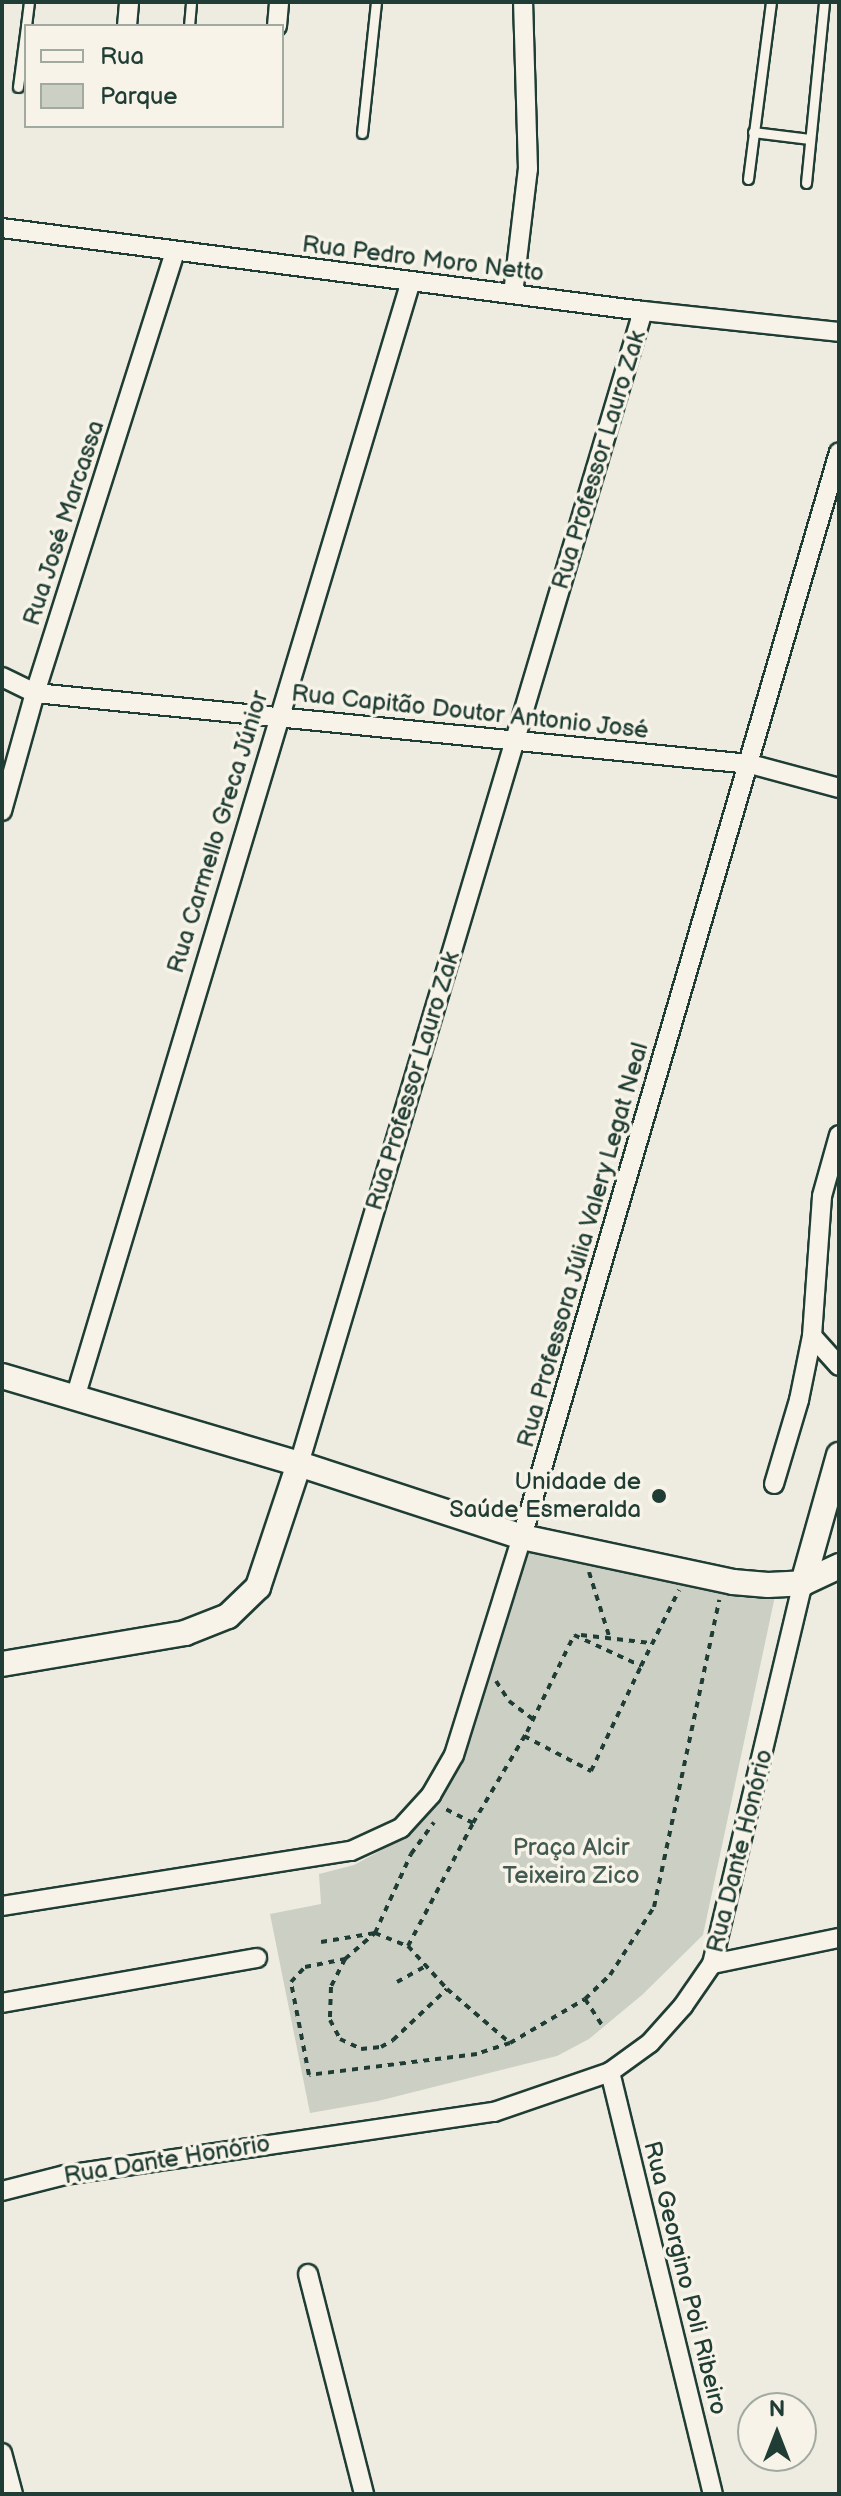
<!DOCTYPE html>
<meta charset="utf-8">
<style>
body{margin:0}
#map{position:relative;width:841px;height:2496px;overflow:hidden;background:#eeece1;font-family:"Balsamiq Sans",sans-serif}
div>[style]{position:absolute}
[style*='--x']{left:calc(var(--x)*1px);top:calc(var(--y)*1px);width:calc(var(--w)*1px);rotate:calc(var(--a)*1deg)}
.green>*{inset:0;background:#cccfc4}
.path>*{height:4px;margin-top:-2px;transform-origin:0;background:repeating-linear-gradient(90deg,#1f3d34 0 6px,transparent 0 12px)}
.roads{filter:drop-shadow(2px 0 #1f3d34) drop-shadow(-2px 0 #1f3d34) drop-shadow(0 2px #1f3d34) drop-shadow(0 -2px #1f3d34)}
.service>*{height:9px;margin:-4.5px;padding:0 4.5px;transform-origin:4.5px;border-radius:4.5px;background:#f7f3e8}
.minor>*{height:18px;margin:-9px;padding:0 9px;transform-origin:9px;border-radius:9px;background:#f7f3e8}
.tertiary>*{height:24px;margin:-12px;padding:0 12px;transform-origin:12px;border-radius:12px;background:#f7f3e8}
.dots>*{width:22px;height:22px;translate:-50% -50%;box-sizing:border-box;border:4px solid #f7f3e8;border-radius:50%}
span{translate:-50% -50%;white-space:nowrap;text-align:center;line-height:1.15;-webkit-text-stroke:7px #f7f3e8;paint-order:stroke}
.street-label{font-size:24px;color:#1f3d34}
.poi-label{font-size:24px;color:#1f3d34}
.right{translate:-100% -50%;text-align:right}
.park-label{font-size:24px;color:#425a51}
.frame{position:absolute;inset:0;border:4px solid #1f3d34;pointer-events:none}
.legend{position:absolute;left:24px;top:24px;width:260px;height:104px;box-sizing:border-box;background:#f7f3e8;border:2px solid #a1aaa0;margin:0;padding:10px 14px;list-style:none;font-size:24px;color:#1f3d34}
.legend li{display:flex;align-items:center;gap:16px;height:40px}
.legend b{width:40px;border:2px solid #a1aaa0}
.north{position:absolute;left:737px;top:2392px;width:80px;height:80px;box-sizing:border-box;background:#f7f3e8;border:2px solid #a1aaa0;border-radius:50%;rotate:0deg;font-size:22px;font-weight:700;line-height:32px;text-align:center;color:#1f3d34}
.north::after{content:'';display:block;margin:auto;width:28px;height:36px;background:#1f3d34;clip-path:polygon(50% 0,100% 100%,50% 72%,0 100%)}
</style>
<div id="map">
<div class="green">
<div style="clip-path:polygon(527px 1550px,775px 1596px,703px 1935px,642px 1995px,589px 2039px,557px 2056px,378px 2101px,310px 2113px,270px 1914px,321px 1904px,319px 1874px,354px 1865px,404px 1838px,435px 1805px,461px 1762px)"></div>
</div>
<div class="path">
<div style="--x:589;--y:1572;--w:70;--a:72.6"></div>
<div style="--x:581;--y:1635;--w:70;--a:6.5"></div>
<div style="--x:496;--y:1681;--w:24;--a:57"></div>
<div style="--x:509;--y:1701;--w:30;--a:37"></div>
<div style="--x:524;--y:1736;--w:76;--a:27.6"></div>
<div style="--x:591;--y:1771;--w:116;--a:-64.5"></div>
<div style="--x:473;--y:1823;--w:106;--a:-59.3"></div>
<div style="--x:527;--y:1732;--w:108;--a:-64.1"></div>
<div style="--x:574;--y:1635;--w:74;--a:24.8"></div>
<div style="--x:641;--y:1666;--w:85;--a:-63.4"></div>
<div style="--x:375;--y:1933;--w:35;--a:22"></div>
<div style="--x:408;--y:1946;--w:58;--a:47.8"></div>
<div style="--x:447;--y:1989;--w:83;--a:40.6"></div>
<div style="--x:510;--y:2043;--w:35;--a:162"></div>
<div style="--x:477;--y:2054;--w:169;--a:172.9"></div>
<div style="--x:309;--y:2075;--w:95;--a:-101"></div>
<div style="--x:291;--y:1982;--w:21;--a:-47"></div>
<div style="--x:305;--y:1967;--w:41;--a:-11.3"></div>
<div style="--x:345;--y:1959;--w:40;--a:-41"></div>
<div style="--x:321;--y:1942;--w:55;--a:-9.5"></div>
<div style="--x:375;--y:1933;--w:87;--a:-65.5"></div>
<div style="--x:411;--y:1854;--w:39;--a:-54"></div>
<div style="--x:408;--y:1946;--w:139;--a:-62.1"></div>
<div style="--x:473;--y:1823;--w:33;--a:-153"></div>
<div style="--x:345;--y:1959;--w:31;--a:117"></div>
<div style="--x:331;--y:1987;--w:33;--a:92"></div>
<div style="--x:330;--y:2020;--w:21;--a:62"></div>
<div style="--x:340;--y:2039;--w:23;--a:25"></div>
<div style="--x:361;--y:2049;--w:20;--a:-6"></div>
<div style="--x:381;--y:2047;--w:14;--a:-30"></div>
<div style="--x:393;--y:2040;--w:74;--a:-43.4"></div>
<div style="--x:397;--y:1982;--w:33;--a:-29"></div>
<div style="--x:585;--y:1999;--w:35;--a:-44"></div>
<div style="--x:610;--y:1975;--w:81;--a:-57.1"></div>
<div style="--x:654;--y:1907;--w:314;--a:-78"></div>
<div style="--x:510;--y:2043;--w:87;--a:-30.4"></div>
<div style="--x:585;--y:1999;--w:33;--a:57"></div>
</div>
<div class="roads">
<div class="service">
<div style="--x:26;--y:26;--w:24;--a:-83"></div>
<div style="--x:189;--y:26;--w:24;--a:-85"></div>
<div style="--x:18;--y:87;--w:62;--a:-82.5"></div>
<div style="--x:753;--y:132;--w:57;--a:7"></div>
<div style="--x:362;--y:133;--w:132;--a:-83.9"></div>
<div style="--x:748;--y:179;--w:178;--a:-82.6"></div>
<div style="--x:806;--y:183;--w:182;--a:-84.3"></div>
</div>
<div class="minor">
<div style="--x:127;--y:26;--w:24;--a:-85"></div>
<div style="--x:277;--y:26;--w:24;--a:-85"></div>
<div style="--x:2;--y:228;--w:646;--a:7.38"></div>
<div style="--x:643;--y:311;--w:197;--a:6.1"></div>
<div style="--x:513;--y:294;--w:126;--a:-83.2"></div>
<div style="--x:528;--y:169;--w:167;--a:-91.7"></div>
<div style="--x:2;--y:677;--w:37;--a:26"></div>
<div style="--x:35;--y:693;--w:719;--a:5.67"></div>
<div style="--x:750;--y:764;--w:92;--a:15.1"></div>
<div style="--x:2;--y:811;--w:123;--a:-74.4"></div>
<div style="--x:35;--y:693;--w:463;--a:-72.4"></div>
<div style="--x:812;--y:1336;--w:40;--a:48"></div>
<div style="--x:75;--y:1398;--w:1166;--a:-73.26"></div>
<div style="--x:299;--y:1464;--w:1203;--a:-73.39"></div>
<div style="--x:774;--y:1484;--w:88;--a:-73.4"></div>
<div style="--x:799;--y:1400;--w:65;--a:-78.5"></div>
<div style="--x:812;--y:1336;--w:140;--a:-85.9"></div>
<div style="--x:822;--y:1196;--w:63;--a:-74.4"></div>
<div style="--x:2;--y:1906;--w:353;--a:-9"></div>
<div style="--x:351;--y:1851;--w:55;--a:-24.7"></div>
<div style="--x:401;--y:1828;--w:45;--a:-47.7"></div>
<div style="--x:431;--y:1795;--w:46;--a:-60.1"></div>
<div style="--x:454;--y:1755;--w:228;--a:-72.7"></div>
<div style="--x:522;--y:1537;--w:1130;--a:-73.71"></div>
<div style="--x:712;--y:1964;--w:130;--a:-11.6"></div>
<div style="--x:2;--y:2003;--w:259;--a:-10"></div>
<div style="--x:610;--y:2072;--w:434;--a:76.3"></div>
<div style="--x:2;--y:2191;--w:65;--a:-14.3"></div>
<div style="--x:65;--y:2175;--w:434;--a:-8.4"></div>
<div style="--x:494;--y:2112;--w:123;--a:-19"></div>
<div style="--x:610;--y:2072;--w:49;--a:-35.9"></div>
<div style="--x:650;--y:2043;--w:50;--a:-48.3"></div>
<div style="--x:683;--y:2006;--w:51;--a:-55.4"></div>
<div style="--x:712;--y:1964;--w:392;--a:-76.6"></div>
<div style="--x:308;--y:2274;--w:227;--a:75.7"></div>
<div style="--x:2;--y:2453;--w:42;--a:75"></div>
</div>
<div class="tertiary">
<div style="--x:2;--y:1376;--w:310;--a:16.5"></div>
<div style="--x:299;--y:1464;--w:235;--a:18.1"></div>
<div style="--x:522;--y:1537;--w:216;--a:12"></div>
<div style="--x:733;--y:1582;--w:35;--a:5"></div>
<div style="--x:768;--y:1585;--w:35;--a:-3"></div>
<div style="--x:803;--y:1583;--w:40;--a:-25"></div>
<div style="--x:803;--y:1583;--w:133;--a:-74.3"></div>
<div style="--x:2;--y:1664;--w:186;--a:-9.6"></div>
<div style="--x:185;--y:1633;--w:46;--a:-21.6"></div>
<div style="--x:228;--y:1616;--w:42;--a:-44"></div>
<div style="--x:258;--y:1587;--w:130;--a:-71.6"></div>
</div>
</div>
<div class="dots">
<div style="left:659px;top:1496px;background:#1f3d34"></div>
</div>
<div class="street-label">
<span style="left:423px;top:259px;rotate:7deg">Rua Pedro Moro Netto</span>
<span style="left:599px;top:460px;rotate:-73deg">Rua Professor Lauro Zak</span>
<span style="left:64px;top:523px;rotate:-72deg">Rua José Marcassa</span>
<span style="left:470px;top:712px;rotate:6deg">Rua Capitão Doutor Antonio José</span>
<span style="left:218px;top:832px;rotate:-73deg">Rua Carmello Greca Júnior</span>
<span style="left:413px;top:1081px;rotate:-73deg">Rua Professor Lauro Zak</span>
<span style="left:583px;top:1245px;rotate:-74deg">Rua Professora Júlia Valery Legat Neal</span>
<span style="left:740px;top:1851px;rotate:-76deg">Rua Dante Honório</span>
<span style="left:167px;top:2160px;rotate:-9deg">Rua Dante Honório</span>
<span style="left:685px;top:2278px;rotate:76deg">Rua Georgino Poli Ribeiro</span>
</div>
<div class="poi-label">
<span class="right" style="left:641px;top:1496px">Unidade de<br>Saúde Esmeralda</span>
</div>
<div class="park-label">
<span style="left:571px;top:1862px">Praça Alcir<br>Teixeira Zico</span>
</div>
<div class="frame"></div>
<ul class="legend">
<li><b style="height:10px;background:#f7f3e8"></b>Rua</li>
<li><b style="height:22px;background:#cccfc4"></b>Parque</li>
</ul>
<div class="north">N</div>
</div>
